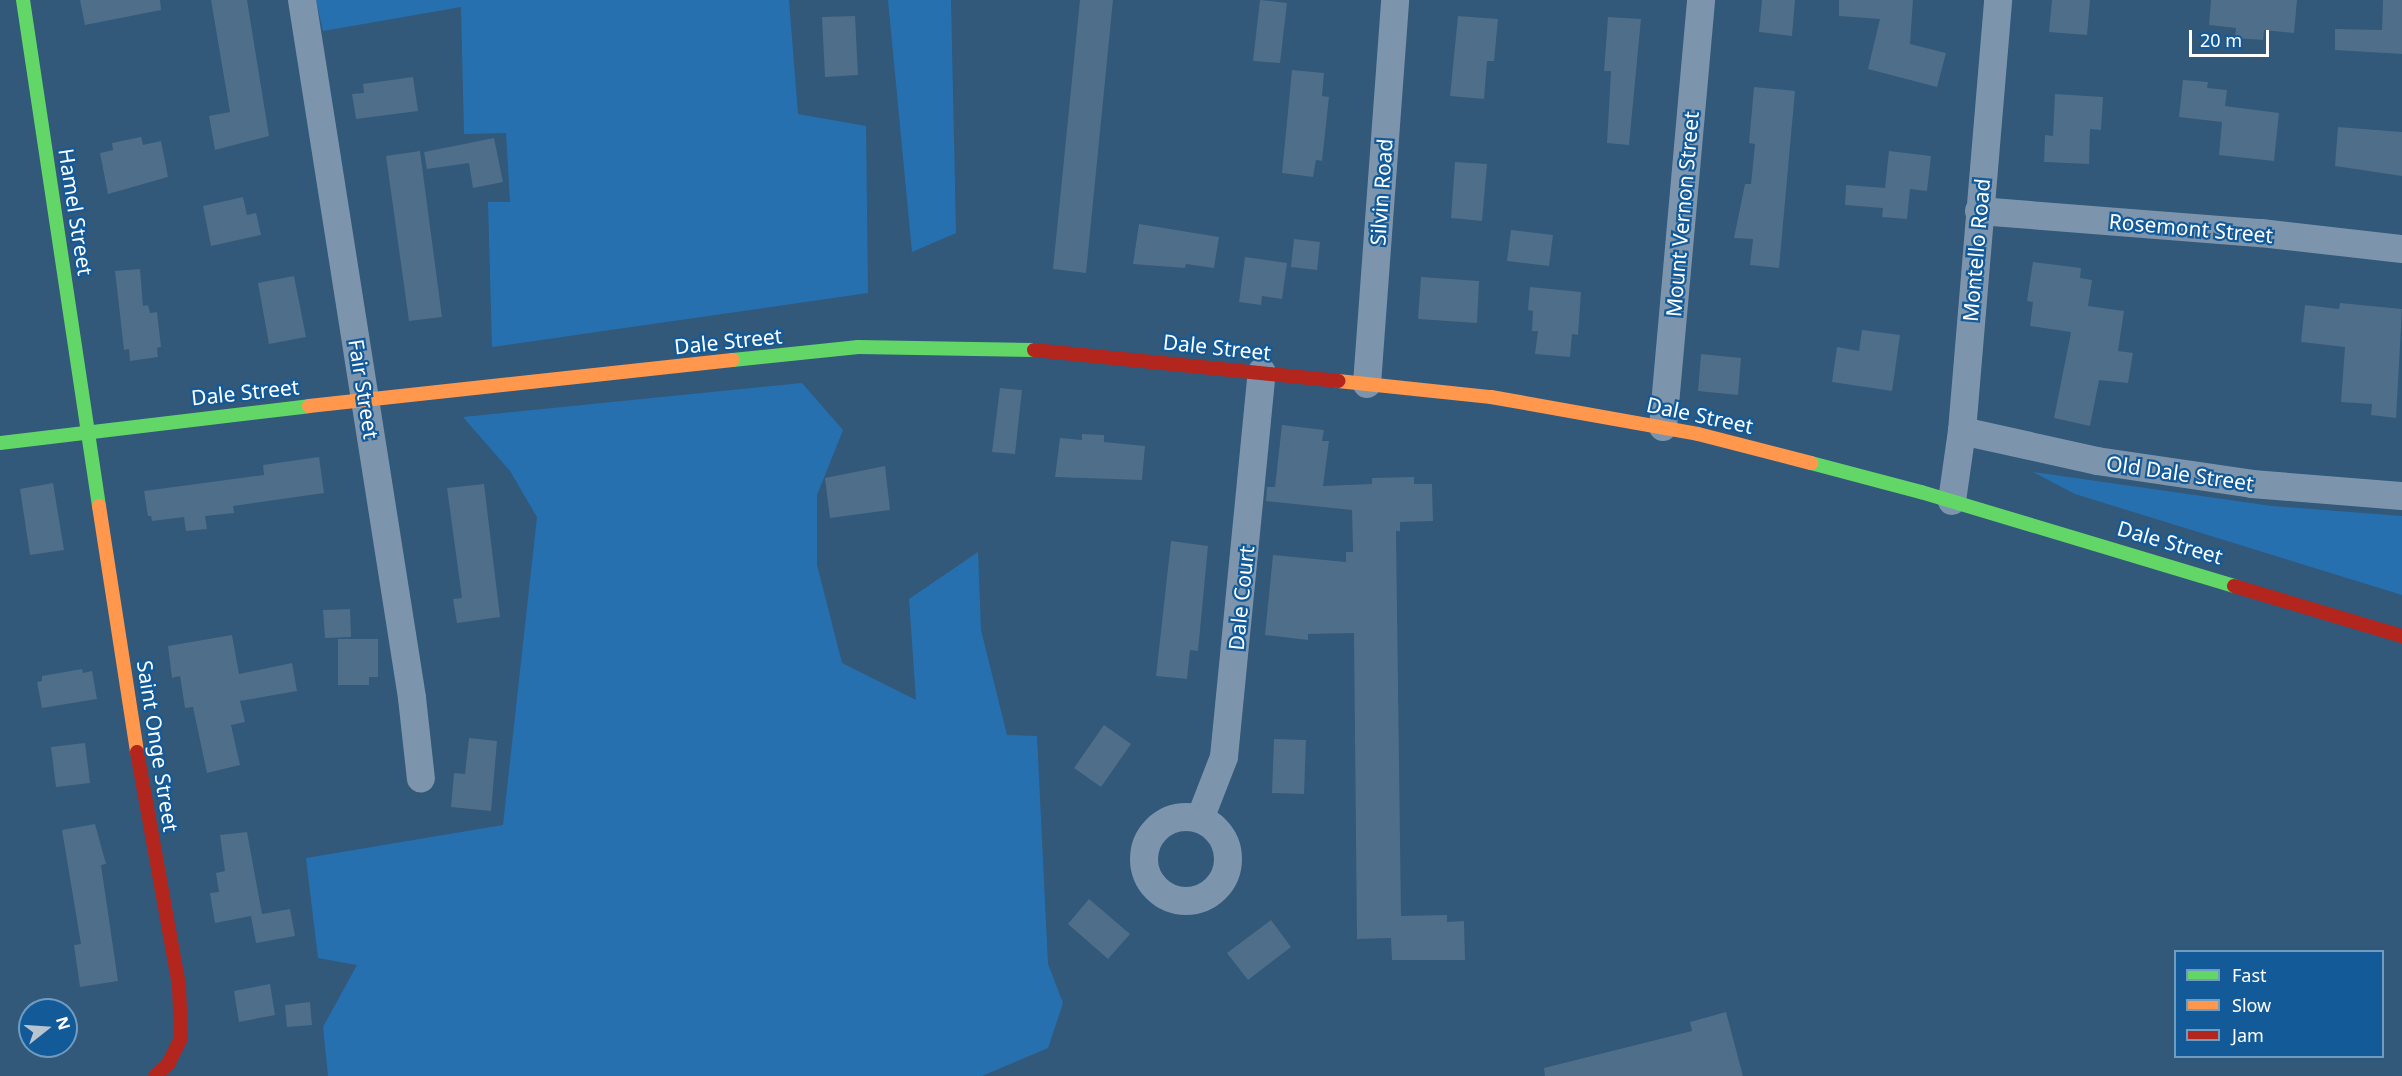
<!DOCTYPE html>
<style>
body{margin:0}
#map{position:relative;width:2402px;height:1076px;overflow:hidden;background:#32587a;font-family:"Noto Sans",sans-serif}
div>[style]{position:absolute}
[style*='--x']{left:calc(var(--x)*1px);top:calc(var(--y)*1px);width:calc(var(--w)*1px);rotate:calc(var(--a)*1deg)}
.green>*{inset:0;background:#2770b0}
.building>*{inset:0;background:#4f6e89}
.street>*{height:28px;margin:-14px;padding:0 14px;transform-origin:14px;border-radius:14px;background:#7c95ad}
.street>.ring{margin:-14px;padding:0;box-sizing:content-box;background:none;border:28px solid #7c95ad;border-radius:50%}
.fast>*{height:14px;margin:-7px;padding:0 7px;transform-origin:7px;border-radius:7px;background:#63d668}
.slow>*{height:14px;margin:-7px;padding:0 7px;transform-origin:7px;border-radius:7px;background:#ff974d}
.jam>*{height:14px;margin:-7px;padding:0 7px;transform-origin:7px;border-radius:7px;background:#b3261e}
span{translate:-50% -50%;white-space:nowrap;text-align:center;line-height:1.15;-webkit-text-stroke:4.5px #135a99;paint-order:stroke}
.street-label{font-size:21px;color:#fff}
.legend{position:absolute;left:2174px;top:950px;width:210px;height:108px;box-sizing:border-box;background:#135a99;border:2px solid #719cc2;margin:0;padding:8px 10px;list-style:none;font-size:18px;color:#fff}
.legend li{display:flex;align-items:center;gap:12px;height:30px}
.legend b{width:30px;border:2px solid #719cc2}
.north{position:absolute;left:18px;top:998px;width:60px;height:60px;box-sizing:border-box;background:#135a99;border:2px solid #719cc2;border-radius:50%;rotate:73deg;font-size:16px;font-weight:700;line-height:24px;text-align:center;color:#fff}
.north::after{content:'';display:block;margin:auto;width:21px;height:27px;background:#b7c5d0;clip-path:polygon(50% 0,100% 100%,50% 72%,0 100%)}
.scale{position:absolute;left:2189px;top:30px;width:80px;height:27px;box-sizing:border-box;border:3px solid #fff;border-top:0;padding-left:8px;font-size:18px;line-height:21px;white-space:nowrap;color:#fff;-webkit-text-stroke:4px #135a99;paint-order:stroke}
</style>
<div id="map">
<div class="green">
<div style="clip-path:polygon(316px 0,789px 0,798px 114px,866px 126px,868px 293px,492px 347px,488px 202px,510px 202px,506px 133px,464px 134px,461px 7px,323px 31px)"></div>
<div style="clip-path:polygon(888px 0,951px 0,956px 233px,912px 252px)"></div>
<div style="clip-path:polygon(802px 383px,843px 430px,817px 495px,817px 565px,842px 663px,916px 700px,909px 599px,978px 552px,981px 630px,1007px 735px,1037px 736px,1048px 964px,1063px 1003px,1048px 1048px,982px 1076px,328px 1076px,323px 1027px,357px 965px,318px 958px,306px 858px,503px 825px,537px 517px,510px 471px,463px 417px)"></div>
<div style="clip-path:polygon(2033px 472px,2272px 506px,2402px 516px,2402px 595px,2075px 494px)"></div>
</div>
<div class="building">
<div style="clip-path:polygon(80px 0,160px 0,161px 10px,85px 25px)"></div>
<div style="clip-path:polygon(211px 0,247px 0,269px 136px,215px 150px,209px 116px,230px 112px)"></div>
<div style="clip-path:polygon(1080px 0,1113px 0,1086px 273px,1053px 269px)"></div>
<div style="clip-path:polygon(1260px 0,1287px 3px,1280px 63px,1253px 61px)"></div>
<div style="clip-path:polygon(1762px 0,1795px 0,1792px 36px,1759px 32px)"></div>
<div style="clip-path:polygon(1839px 0,1913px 0,1910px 44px,1946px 53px,1937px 87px,1868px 69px,1880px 19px,1839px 16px)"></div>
<div style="clip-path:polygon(2052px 0,2090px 0,2087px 35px,2049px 32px)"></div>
<div style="clip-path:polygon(2211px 0,2297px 0,2294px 33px,2264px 30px,2263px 40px,2235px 38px,2236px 28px,2209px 25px)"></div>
<div style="clip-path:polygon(2383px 0,2402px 0,2402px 54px,2335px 50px,2335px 29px,2382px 30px)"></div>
<div style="clip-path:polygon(855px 16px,858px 75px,825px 77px,822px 17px)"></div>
<div style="clip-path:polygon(1458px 16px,1498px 19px,1494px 61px,1487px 61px,1484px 99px,1450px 96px)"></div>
<div style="clip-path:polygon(1608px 17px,1641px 19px,1629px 145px,1607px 143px,1611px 71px,1604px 71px)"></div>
<div style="clip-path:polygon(1292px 70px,1324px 73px,1322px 96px,1329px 97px,1322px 161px,1316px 160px,1313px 177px,1282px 173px)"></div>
<div style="clip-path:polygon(413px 77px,418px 111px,356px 119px,352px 94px,364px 93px,363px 84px)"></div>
<div style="clip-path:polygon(2183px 80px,2208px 82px,2207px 88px,2227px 90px,2225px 106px,2279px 113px,2274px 161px,2219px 155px,2222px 122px,2179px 117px)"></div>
<div style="clip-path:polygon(1754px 87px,1795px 91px,1779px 268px,1750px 265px,1753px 239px,1734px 238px,1745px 184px,1751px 184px,1755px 144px,1749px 143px)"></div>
<div style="clip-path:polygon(2055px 94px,2103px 97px,2101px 130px,2090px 129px,2089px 164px,2044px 162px,2045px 135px,2053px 136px)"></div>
<div style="clip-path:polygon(2338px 127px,2402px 132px,2402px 176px,2335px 166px)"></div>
<div style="clip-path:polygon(141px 137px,143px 145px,161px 141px,168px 177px,108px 194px,100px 153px,113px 150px,112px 143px)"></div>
<div style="clip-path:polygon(494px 138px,503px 182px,473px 188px,469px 163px,427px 169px,424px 152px)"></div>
<div style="clip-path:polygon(420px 151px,442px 317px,409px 321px,386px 156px)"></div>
<div style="clip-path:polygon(1889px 151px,1931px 156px,1927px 191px,1910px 189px,1907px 219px,1882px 217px,1883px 208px,1845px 205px,1846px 185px,1885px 188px)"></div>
<div style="clip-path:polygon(1455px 162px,1487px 164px,1482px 221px,1451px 218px)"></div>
<div style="clip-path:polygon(243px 197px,247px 215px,256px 213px,261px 235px,211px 246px,203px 206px)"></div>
<div style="clip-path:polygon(1139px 224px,1219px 237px,1214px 268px,1186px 264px,1185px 268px,1133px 264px)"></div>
<div style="clip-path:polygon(1511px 230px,1553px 235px,1549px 266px,1507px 261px)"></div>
<div style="clip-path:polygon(1294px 239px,1320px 242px,1317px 270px,1291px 267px)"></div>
<div style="clip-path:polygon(1245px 257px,1287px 263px,1282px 299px,1262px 296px,1261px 305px,1239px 302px)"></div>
<div style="clip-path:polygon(2033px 262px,2081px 268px,2080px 278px,2092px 280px,2088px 306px,2124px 311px,2118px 351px,2133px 353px,2128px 383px,2099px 380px,2090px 426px,2054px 418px,2071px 332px,2030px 326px,2033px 302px,2027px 301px)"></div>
<div style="clip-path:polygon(140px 269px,143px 306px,148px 305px,150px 313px,157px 312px,161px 347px,157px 348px,158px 357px,130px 361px,129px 349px,124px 350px,115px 271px)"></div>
<div style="clip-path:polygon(294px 276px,306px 337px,269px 344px,258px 283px)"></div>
<div style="clip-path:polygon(1421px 277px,1479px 281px,1477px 323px,1418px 319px)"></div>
<div style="clip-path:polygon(1530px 287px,1581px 292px,1578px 335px,1572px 334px,1570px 357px,1535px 354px,1538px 331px,1532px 331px,1533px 311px,1528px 310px)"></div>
<div style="clip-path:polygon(2340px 303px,2402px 309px,2396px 418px,2371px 415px,2372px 404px,2341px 402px,2345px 347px,2301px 342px,2305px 305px,2339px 309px)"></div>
<div style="clip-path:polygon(1862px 330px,1900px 335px,1892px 391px,1832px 382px,1837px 347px,1859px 351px)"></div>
<div style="clip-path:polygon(1701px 354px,1741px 358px,1738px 395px,1698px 391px)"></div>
<div style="clip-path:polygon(1000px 388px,1022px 390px,1015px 454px,992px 452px)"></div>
<div style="clip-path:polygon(1282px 425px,1324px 430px,1322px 441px,1329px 441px,1323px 486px,1372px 484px,1372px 478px,1414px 477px,1414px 484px,1432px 484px,1433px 521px,1400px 522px,1400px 531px,1396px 531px,1401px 916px,1447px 915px,1447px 922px,1464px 921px,1465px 960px,1392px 960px,1391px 938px,1357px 939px,1354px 633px,1308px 634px,1308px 640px,1265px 635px,1273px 555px,1346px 562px,1346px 552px,1353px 552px,1352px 510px,1266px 501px,1267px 487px,1275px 487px)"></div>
<div style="clip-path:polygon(1082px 434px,1104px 435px,1104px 442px,1145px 446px,1142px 480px,1055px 477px,1060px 438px,1082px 440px)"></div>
<div style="clip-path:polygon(319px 457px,324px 493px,233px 506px,234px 513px,205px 516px,207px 529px,186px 531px,184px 517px,152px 521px,151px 516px,148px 516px,144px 491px,264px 475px,263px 465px)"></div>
<div style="clip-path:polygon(885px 466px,890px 510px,830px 518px,825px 478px)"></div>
<div style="clip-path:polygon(53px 483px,64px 550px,30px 555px,20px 489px)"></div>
<div style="clip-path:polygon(484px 484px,500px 617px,457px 623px,453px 599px,462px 598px,447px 488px)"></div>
<div style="clip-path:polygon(1171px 541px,1208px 546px,1198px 651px,1190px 650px,1187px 679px,1156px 676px)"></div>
<div style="clip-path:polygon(350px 609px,351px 637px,325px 638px,323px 610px)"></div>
<div style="clip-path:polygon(232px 635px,239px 674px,292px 663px,297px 691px,240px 701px,245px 722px,231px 725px,240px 765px,207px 773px,193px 707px,185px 708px,180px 676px,172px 678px,168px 646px)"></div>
<div style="clip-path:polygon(338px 639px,378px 639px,378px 677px,369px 677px,369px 685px,338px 685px)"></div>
<div style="clip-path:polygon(82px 669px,83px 673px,92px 671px,97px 699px,42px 708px,37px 682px,42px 681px,42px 676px)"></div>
<div style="clip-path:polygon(1104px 725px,1131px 744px,1101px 787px,1074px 768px)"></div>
<div style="clip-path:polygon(469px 738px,497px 741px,491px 811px,451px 807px,454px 773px,465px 774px)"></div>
<div style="clip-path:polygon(1274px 739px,1306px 740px,1304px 794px,1272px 793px)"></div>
<div style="clip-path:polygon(85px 743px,90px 783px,56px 787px,51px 747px)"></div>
<div style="clip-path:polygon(95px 824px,106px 864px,101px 865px,118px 981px,80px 987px,74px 945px,81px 944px,62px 830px)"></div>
<div style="clip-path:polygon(247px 832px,262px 914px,290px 909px,295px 936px,256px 943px,251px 916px,215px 923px,210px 893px,219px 892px,216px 873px,225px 871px,220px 835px)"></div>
<div style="clip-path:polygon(1089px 899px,1130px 934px,1108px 959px,1068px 924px)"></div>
<div style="clip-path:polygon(1271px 920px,1291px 947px,1248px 980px,1227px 953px)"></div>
<div style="clip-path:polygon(270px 984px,275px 1015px,239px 1022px,234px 991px)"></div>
<div style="clip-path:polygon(310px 1002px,312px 1025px,287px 1027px,285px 1005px)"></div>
<div style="clip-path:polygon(1726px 1012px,1743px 1076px,1545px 1076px,1544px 1068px,1692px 1031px,1690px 1022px)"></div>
</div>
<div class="street">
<div style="--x:302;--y:0;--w:707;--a:81.04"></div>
<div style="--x:412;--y:698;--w:81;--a:83.7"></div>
<div style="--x:1979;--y:211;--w:283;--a:4.5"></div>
<div style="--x:2261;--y:233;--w:142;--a:6.5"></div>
<div style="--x:1367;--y:384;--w:385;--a:-85.8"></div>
<div style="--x:1663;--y:427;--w:429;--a:-84.9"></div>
<div style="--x:1962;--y:431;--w:138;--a:12.5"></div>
<div style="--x:2097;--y:461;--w:157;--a:8.4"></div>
<div style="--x:2252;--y:484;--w:150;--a:4.6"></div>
<div style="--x:1952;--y:501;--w:71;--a:-81.9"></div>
<div style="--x:1962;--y:431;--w:433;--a:-85.2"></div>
<div class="ring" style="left:1144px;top:817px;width:56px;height:56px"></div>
<div style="--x:1200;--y:819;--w:66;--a:-68.8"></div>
<div style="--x:1224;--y:757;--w:387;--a:-84.4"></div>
</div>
<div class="fast">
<div style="--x:23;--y:0;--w:512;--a:81.46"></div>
<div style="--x:733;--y:360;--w:126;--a:-5.9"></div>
<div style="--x:858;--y:347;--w:176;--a:1"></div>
<div style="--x:0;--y:443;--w:311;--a:-6.8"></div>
<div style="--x:1811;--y:463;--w:114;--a:14.8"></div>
<div style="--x:1921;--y:492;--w:327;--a:16.7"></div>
</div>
<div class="slow">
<div style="--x:1338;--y:381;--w:154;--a:6"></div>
<div style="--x:1491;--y:397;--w:210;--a:10.1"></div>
<div style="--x:1698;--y:434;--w:117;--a:14.4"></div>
<div style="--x:309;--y:406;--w:426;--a:-6.2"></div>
<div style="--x:99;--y:506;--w:249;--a:81.2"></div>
</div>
<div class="jam">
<div style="--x:1034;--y:350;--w:306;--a:5.8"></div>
<div style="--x:2234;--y:586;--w:175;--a:16.6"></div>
<div style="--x:137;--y:752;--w:238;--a:79.8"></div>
<div style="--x:179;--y:986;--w:52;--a:87.8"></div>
<div style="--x:181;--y:1038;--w:28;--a:116"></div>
<div style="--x:169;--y:1063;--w:19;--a:137"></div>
</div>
<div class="street-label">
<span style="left:1381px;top:192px;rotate:-86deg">Silvin Road</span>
<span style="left:76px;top:212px;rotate:81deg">Hamel Street</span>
<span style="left:1682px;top:214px;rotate:-85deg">Mount Vernon Street</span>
<span style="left:2191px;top:228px;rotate:5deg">Rosemont Street</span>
<span style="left:1976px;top:250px;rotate:-85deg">Montello Road</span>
<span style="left:728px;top:341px;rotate:-6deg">Dale Street</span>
<span style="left:1217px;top:347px;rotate:6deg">Dale Street</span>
<span style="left:364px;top:389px;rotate:81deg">Fair Street</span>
<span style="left:245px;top:392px;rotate:-6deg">Dale Street</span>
<span style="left:1700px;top:415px;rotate:12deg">Dale Street</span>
<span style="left:2180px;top:473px;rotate:8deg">Old Dale Street</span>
<span style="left:2170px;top:542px;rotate:16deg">Dale Street</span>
<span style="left:1241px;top:598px;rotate:-84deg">Dale Court</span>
<span style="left:158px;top:746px;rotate:81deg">Saint Onge Street</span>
</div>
<ul class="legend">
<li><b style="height:8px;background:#63d668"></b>Fast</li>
<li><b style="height:8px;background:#ff974d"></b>Slow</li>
<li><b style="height:8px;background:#b3261e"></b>Jam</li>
</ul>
<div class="north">N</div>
<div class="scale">20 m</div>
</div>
